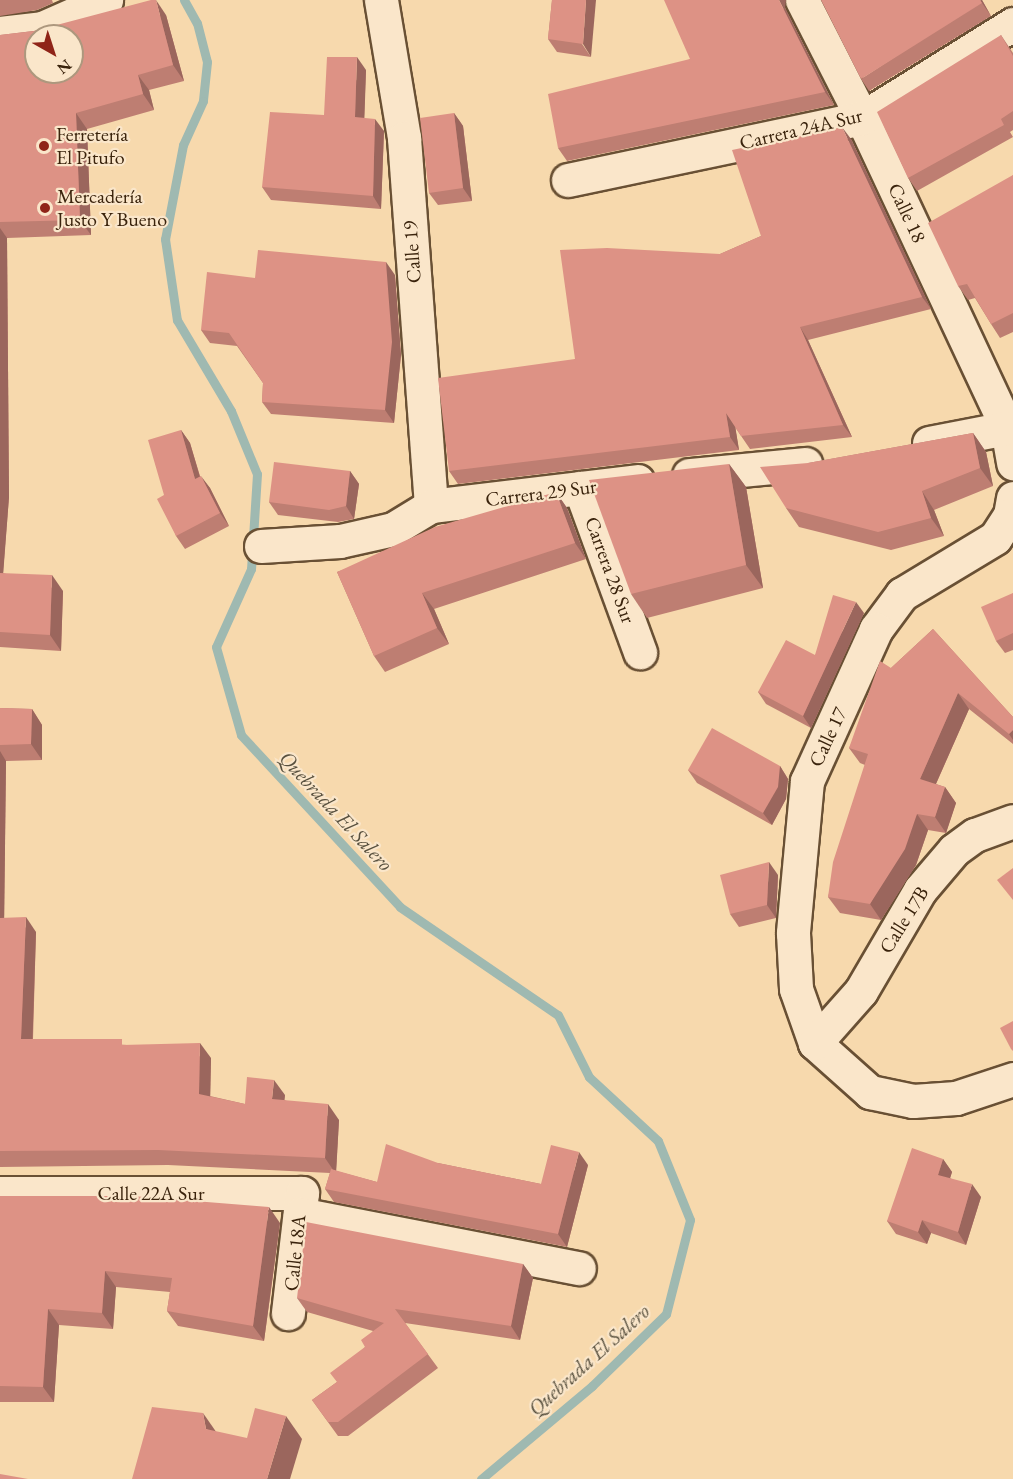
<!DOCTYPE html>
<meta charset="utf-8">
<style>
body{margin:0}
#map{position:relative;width:1013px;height:1479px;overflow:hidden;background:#f7d9ad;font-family:"EB Garamond",serif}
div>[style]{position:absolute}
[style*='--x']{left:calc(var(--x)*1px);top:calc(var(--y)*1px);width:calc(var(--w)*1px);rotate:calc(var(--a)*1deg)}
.stream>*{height:9px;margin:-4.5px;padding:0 4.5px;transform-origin:4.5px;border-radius:4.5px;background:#9fb9b1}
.roads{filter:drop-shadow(2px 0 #695034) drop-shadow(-2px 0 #695034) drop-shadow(0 2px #695034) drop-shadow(0 -2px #695034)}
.street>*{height:33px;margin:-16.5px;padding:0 16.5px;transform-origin:16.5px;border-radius:16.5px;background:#fae6ca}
.wall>*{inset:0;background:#be7e72}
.shaded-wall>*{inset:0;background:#9b665d}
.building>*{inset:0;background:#dd9285}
.dots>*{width:16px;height:16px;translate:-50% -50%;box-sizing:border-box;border:3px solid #fae6ca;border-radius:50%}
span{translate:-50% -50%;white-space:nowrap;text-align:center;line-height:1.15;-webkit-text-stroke:4.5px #fae6ca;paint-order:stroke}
.street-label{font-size:20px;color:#3a230c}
.poi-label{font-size:20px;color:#3a230c}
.left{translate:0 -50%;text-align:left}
.water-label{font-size:21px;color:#58503e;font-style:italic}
.north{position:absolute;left:24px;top:24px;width:60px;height:60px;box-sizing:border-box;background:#fae6ca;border:2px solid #ad987e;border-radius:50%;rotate:141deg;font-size:16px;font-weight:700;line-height:24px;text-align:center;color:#3a230c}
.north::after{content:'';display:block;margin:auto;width:21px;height:27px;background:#8f2418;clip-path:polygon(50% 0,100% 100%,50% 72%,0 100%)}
</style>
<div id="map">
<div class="stream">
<div style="--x:184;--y:0;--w:26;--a:61"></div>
<div style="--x:197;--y:23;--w:40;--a:75.6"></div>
<div style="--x:207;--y:62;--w:39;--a:96"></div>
<div style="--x:203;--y:101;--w:48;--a:114.4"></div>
<div style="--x:183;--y:145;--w:96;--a:100.8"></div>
<div style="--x:165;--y:239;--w:82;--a:81.6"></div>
<div style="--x:177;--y:320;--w:106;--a:59.3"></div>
<div style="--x:231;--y:411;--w:68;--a:67.6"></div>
<div style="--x:257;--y:474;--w:95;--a:93.6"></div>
<div style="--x:251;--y:569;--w:85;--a:114.2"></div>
<div style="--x:216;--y:647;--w:91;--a:74.1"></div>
<div style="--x:241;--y:735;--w:234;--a:47.2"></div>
<div style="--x:400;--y:907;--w:191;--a:34.4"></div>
<div style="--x:558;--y:1015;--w:69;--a:63.4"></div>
<div style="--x:589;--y:1077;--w:94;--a:42.8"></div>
<div style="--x:658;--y:1141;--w:85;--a:67.9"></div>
<div style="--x:690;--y:1220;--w:97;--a:104.3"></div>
<div style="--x:666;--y:1314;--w:103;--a:135.8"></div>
<div style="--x:592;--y:1386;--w:145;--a:140"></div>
</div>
<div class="roads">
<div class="street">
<div style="--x:381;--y:0;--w:140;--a:80.5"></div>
<div style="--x:404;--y:138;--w:369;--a:85.8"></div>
<div style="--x:802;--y:0;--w:132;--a:63"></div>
<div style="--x:862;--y:118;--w:342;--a:64.9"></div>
<div style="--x:1007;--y:428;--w:36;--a:80"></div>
<div style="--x:0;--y:33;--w:42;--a:-6.8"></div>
<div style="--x:42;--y:28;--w:70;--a:-23.6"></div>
<div style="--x:568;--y:180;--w:300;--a:-11.9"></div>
<div style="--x:862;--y:118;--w:178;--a:-31.9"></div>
<div style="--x:929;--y:443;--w:79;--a:-10.9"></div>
<div style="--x:689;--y:475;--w:117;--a:-5.4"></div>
<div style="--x:580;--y:488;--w:175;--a:69.9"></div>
<div style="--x:1013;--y:498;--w:17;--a:100"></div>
<div style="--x:1010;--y:515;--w:27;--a:123"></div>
<div style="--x:995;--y:538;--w:109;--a:148.9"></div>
<div style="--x:902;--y:594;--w:44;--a:126.6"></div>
<div style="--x:876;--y:629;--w:167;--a:114.4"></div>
<div style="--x:807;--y:781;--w:153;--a:95.3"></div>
<div style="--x:793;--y:933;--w:56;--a:86.9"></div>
<div style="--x:796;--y:989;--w:57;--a:70.6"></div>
<div style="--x:815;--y:1043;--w:74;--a:41.7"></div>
<div style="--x:870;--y:1092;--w:44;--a:11.8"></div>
<div style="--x:913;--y:1101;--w:43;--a:-4"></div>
<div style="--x:956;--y:1098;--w:60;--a:-18.4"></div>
<div style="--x:261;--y:546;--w:79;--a:-3.6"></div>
<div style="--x:340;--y:541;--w:54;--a:-12.8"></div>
<div style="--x:393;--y:529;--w:44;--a:-31.2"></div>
<div style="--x:431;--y:506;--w:208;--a:-6.9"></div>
<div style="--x:815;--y:1043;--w:69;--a:-48.5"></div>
<div style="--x:861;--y:991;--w:117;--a:-59.7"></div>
<div style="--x:920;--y:890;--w:52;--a:-49.6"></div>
<div style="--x:954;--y:850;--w:26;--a:-36"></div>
<div style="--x:975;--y:835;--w:40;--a:-20.2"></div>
<div style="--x:0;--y:1193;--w:302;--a:0"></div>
<div style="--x:302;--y:1193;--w:121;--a:96.7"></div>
<div style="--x:300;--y:1214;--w:284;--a:11"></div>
</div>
</div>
<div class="wall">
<div style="clip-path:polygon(0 0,52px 0,53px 3px,37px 10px,0 16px)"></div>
<div style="clip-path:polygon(552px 0,591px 57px,557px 52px,548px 39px)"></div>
<div style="clip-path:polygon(982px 0,991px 16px,869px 91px,861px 79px)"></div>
<div style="clip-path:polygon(785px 8px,834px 105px,567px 161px,558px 148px,690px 59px)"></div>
<div style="clip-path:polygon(166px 15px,184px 81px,149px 90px,154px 110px,87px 129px,91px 235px,7px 238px,9px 497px,3px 573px,63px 591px,61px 651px,0 647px,0 35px)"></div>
<div style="clip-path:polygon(1001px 35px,1013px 53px,1013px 130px,1010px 132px,1013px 137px,917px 191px,908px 178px)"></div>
<div style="clip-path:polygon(366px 70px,364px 118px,384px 131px,381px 209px,271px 200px,262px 187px,324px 115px)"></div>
<div style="clip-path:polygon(454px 113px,463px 126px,472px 201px,438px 205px,429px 193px)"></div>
<div style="clip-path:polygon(851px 139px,931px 309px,808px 340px,852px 437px,750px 449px,735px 427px,739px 450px,458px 484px,449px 471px,575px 359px,720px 254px,761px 236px)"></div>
<div style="clip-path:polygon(1013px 175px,1013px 332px,1000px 338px,991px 324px,975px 298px,968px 300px,958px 286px)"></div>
<div style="clip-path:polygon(395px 275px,401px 355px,394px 423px,271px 414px,262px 402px,263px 383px,237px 346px,210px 343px,201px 330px,255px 278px)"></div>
<div style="clip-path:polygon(181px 430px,190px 443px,200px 476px,210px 488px,229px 526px,185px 549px,176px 536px,164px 495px)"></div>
<div style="clip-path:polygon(973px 433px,986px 452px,993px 486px,934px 510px,944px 536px,891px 550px,799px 527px,786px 508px,808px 463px)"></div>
<div style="clip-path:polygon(729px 464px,746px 487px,763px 588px,647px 618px,631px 594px)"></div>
<div style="clip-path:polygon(350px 471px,359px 484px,354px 519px,338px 522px,278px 515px,269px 502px)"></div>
<div style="clip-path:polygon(556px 492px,567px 508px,586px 559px,434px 609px,449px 644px,385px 672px,374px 656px,337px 572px)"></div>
<div style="clip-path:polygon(1013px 593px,1013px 650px,1005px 653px,996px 641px)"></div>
<div style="clip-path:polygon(864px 613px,811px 728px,766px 704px,758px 692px,815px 655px)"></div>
<div style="clip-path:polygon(933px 629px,1013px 717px,1013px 744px,969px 709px,936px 784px,945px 787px,956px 803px,946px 833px,928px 830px,916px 865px,881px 920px,840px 913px,828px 897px,865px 765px,860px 763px,849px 748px,891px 668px)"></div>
<div style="clip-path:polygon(0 708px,32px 709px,42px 725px,42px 760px,6px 761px,4px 918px,36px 932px,33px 1039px,127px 1045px,211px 1058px,210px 1096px,245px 1104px,285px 1095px,284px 1100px,339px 1120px,336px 1171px,377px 1182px,438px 1163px,541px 1184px,588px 1165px,567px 1247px,334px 1202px,325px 1189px,330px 1173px,168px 1165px,0 1167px)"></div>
<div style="clip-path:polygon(780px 766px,788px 779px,786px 799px,772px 825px,697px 783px,688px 770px)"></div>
<div style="clip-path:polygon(778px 875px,776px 918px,739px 927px,730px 914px)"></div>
<div style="clip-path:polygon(943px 1159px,952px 1172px,950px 1178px,981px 1197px,966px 1245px,931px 1233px,927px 1244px,896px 1234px,887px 1221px)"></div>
<div style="clip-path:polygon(0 1196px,280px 1223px,264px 1341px,178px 1326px,167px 1311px,170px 1292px,116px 1287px,113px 1329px,59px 1325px,54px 1402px,0 1402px)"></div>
<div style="clip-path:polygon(523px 1264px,533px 1278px,520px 1340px,405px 1323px,438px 1368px,348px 1436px,338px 1436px,312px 1400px,337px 1382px,365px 1347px,373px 1331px,307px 1312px,297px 1298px)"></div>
</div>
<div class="shaded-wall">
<div style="clip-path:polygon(156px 0,166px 15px,184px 81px,173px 65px)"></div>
<div style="clip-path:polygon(586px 0,596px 0,591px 57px,583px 44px)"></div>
<div style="clip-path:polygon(779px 0,786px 0,785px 8px,834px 105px,825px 92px)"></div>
<div style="clip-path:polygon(980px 0,982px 0,991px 16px)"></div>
<div style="clip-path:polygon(357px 57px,366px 70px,364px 130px,355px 117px)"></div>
<div style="clip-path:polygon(138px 75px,149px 90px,154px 110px,143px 94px)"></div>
<div style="clip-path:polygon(76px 113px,87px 129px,91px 235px,80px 220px)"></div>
<div style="clip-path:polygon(454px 113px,463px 126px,472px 201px,463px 188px)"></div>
<div style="clip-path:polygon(375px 119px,384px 131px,381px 209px,373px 196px)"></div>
<div style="clip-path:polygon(842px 127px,851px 139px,931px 309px,922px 297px)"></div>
<div style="clip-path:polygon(0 228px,7px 238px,9px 497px,2px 589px,0 586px)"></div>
<div style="clip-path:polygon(386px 262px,395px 275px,401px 355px,394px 423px,385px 410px)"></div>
<div style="clip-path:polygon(800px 327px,808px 340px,852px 437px,843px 425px)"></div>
<div style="clip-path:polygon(726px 413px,735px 425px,739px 450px,730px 437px)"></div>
<div style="clip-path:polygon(181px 430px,190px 443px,204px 491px,195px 479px)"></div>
<div style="clip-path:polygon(973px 433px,986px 452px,993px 486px,980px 468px)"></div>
<div style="clip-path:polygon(729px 464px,746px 487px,763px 588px,746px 565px)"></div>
<div style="clip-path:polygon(350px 471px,359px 484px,354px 519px,346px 506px)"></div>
<div style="clip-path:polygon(201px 476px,210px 488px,229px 526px,220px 513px)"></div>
<div style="clip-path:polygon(922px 491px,934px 510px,944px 536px,931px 518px)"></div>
<div style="clip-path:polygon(556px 492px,567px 508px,586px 559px,575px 543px)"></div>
<div style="clip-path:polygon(52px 575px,63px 591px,61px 651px,50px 635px)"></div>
<div style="clip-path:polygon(422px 593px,434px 609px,449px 644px,437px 628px)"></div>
<div style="clip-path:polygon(856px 602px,864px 613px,811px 728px,803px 716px)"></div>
<div style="clip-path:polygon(958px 693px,969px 709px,931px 795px,920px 779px)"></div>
<div style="clip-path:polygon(32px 709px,42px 725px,42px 760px,31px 744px)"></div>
<div style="clip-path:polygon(1013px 730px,1013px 740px,1009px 734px)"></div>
<div style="clip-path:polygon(0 751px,6px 761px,4px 934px,0 929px)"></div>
<div style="clip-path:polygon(780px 766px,788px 779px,786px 799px,772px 825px,763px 813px)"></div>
<div style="clip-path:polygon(945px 787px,956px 803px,946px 833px,935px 817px)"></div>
<div style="clip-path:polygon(917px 814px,928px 830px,916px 865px,881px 920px,870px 904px)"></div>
<div style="clip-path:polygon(769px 862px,778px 875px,776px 918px,767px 905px)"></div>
<div style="clip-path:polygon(26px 917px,36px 932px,32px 1054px,21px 1039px)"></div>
<div style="clip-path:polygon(200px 1043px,211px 1058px,210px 1109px,199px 1094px)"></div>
<div style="clip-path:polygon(274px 1080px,285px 1095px,283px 1115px,272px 1099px)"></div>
<div style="clip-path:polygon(328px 1104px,339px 1120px,336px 1174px,325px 1158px)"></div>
<div style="clip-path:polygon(579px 1152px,588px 1165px,567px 1247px,558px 1234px)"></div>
<div style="clip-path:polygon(943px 1159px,952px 1172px,947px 1188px,938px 1175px)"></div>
<div style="clip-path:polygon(972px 1184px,981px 1197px,966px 1245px,958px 1232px)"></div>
<div style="clip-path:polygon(269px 1207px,280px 1223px,264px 1341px,253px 1326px)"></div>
<div style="clip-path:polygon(922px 1220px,931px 1233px,927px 1244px,918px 1232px)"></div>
<div style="clip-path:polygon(523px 1264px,533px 1278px,520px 1340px,511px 1326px)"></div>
<div style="clip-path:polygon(105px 1271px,116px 1287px,113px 1329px,102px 1313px)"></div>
<div style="clip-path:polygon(48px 1309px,59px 1325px,54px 1402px,43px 1387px)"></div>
<div style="clip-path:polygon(203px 1413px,219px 1436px,206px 1429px)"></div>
<div style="clip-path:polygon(286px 1416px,302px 1439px,290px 1479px,267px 1479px)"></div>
</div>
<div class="building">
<div style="clip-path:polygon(evenodd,151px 0,156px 0,173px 65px,138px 75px,143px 94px,76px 113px,80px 220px,0 222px,0 35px,34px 31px,151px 0,36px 36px,72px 36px,72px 72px,36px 72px,36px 36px)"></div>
<div style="clip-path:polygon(552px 0,586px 0,583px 44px,548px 39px)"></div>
<div style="clip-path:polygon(664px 0,779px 0,825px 92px,558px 148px,548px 94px,690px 59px)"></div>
<div style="clip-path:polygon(821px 0,980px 0,982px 3px,861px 79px)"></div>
<div style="clip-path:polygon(1001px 35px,1013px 56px,1013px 111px,1001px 119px,1004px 125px,908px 178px,877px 112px)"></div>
<div style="clip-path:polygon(327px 57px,357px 57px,355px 117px,375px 119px,373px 196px,262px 187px,270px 112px,324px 115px)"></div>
<div style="clip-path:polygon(454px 113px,463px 188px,429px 193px,420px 118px)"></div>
<div style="clip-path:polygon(842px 127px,922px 297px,800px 327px,843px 425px,741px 436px,726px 413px,730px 437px,449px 471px,438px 378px,575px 359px,560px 250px,607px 248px,720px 254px,761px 236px,732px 150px)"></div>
<div style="clip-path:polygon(1013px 175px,1013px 313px,991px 324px,967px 284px,958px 286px,928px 223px)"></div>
<div style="clip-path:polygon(258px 250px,386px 262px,392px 342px,385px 410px,262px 402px,263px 383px,229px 333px,201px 330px,207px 272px,255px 278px)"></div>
<div style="clip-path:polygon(181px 430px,195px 479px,201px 476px,220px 513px,176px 536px,157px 499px,164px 495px,148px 440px)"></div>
<div style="clip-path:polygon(973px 433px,980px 468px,922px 491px,931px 518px,878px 532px,786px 508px,760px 467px,808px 463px)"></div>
<div style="clip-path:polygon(274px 462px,350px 471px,346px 506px,329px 510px,269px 502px)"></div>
<div style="clip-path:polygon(729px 464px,746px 565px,631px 594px,589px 480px)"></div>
<div style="clip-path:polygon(556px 492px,575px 543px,422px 593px,437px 628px,374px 656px,337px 572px,435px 527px)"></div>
<div style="clip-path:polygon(0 573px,52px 575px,50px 635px,0 632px)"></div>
<div style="clip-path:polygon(1013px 593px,1013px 633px,996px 641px,981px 607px)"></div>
<div style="clip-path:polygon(833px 595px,856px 602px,803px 716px,758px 692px,786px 640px,815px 655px)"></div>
<div style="clip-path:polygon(933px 629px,1013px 717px,1013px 730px,1009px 734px,958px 693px,920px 779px,945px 787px,935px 817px,917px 814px,905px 849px,870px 904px,828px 897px,833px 862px,868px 754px,849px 748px,880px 661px,891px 668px)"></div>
<div style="clip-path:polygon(0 708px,32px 709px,31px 744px,0 745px)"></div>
<div style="clip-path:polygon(712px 728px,780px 766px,778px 787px,763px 813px,688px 770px)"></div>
<div style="clip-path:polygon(769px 862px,767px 905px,730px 914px,720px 875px)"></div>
<div style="clip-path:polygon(1013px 868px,1013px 900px,997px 880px)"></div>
<div style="clip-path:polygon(26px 917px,21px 1039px,122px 1039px,122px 1045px,200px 1043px,199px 1094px,245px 1104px,247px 1077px,274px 1080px,272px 1099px,328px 1104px,325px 1158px,158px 1150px,0 1151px,0 918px)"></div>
<div style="clip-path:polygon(1013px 1021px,1013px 1051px,1011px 1049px,1000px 1028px)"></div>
<div style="clip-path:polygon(386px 1144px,438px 1163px,541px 1184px,551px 1145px,579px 1152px,558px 1234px,325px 1189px,331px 1169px,377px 1182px)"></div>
<div style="clip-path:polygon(912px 1148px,943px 1159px,938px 1175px,972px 1184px,958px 1232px,922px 1220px,918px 1232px,887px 1221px)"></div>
<div style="clip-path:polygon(0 1196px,132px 1196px,269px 1207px,253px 1326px,167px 1311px,172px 1278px,105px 1271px,102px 1313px,48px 1309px,43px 1387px,0 1386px)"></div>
<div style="clip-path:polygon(306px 1222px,523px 1264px,511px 1326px,395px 1309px,428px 1354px,338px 1422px,328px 1422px,312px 1400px,337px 1382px,330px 1373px,365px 1347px,361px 1340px,384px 1323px,297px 1298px)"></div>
<div style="clip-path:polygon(152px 1407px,203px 1413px,206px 1429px,247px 1438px,255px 1408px,286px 1416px,267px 1479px,132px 1479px)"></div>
<div style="clip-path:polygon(0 1474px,28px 1479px,0 1479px)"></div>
</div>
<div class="dots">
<div style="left:44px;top:146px;background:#8f2418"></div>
<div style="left:45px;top:208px;background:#8f2418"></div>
</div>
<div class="street-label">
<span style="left:801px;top:129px;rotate:-13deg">Carrera 24A Sur</span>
<span style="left:907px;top:213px;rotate:65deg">Calle 18</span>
<span style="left:412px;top:252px;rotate:-94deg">Calle 19</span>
<span style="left:541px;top:493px;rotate:-7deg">Carrera 29 Sur</span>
<span style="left:610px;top:570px;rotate:70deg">Carrera 28 Sur</span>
<span style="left:828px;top:737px;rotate:-65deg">Calle 17</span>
<span style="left:904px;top:920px;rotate:-58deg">Calle 17B</span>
<span style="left:151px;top:1193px">Calle 22A Sur</span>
<span style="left:295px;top:1253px;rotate:-84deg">Calle 18A</span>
</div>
<div class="poi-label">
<span class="left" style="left:56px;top:146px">Ferretería<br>El Pitufo</span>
<span class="left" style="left:57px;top:208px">Mercadería<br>Justo Y Bueno</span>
</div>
<div class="water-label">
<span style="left:336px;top:811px;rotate:47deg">Quebrada El Salero</span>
<span style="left:589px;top:1360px;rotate:-42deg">Quebrada El Salero</span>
</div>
<div class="north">N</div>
</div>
